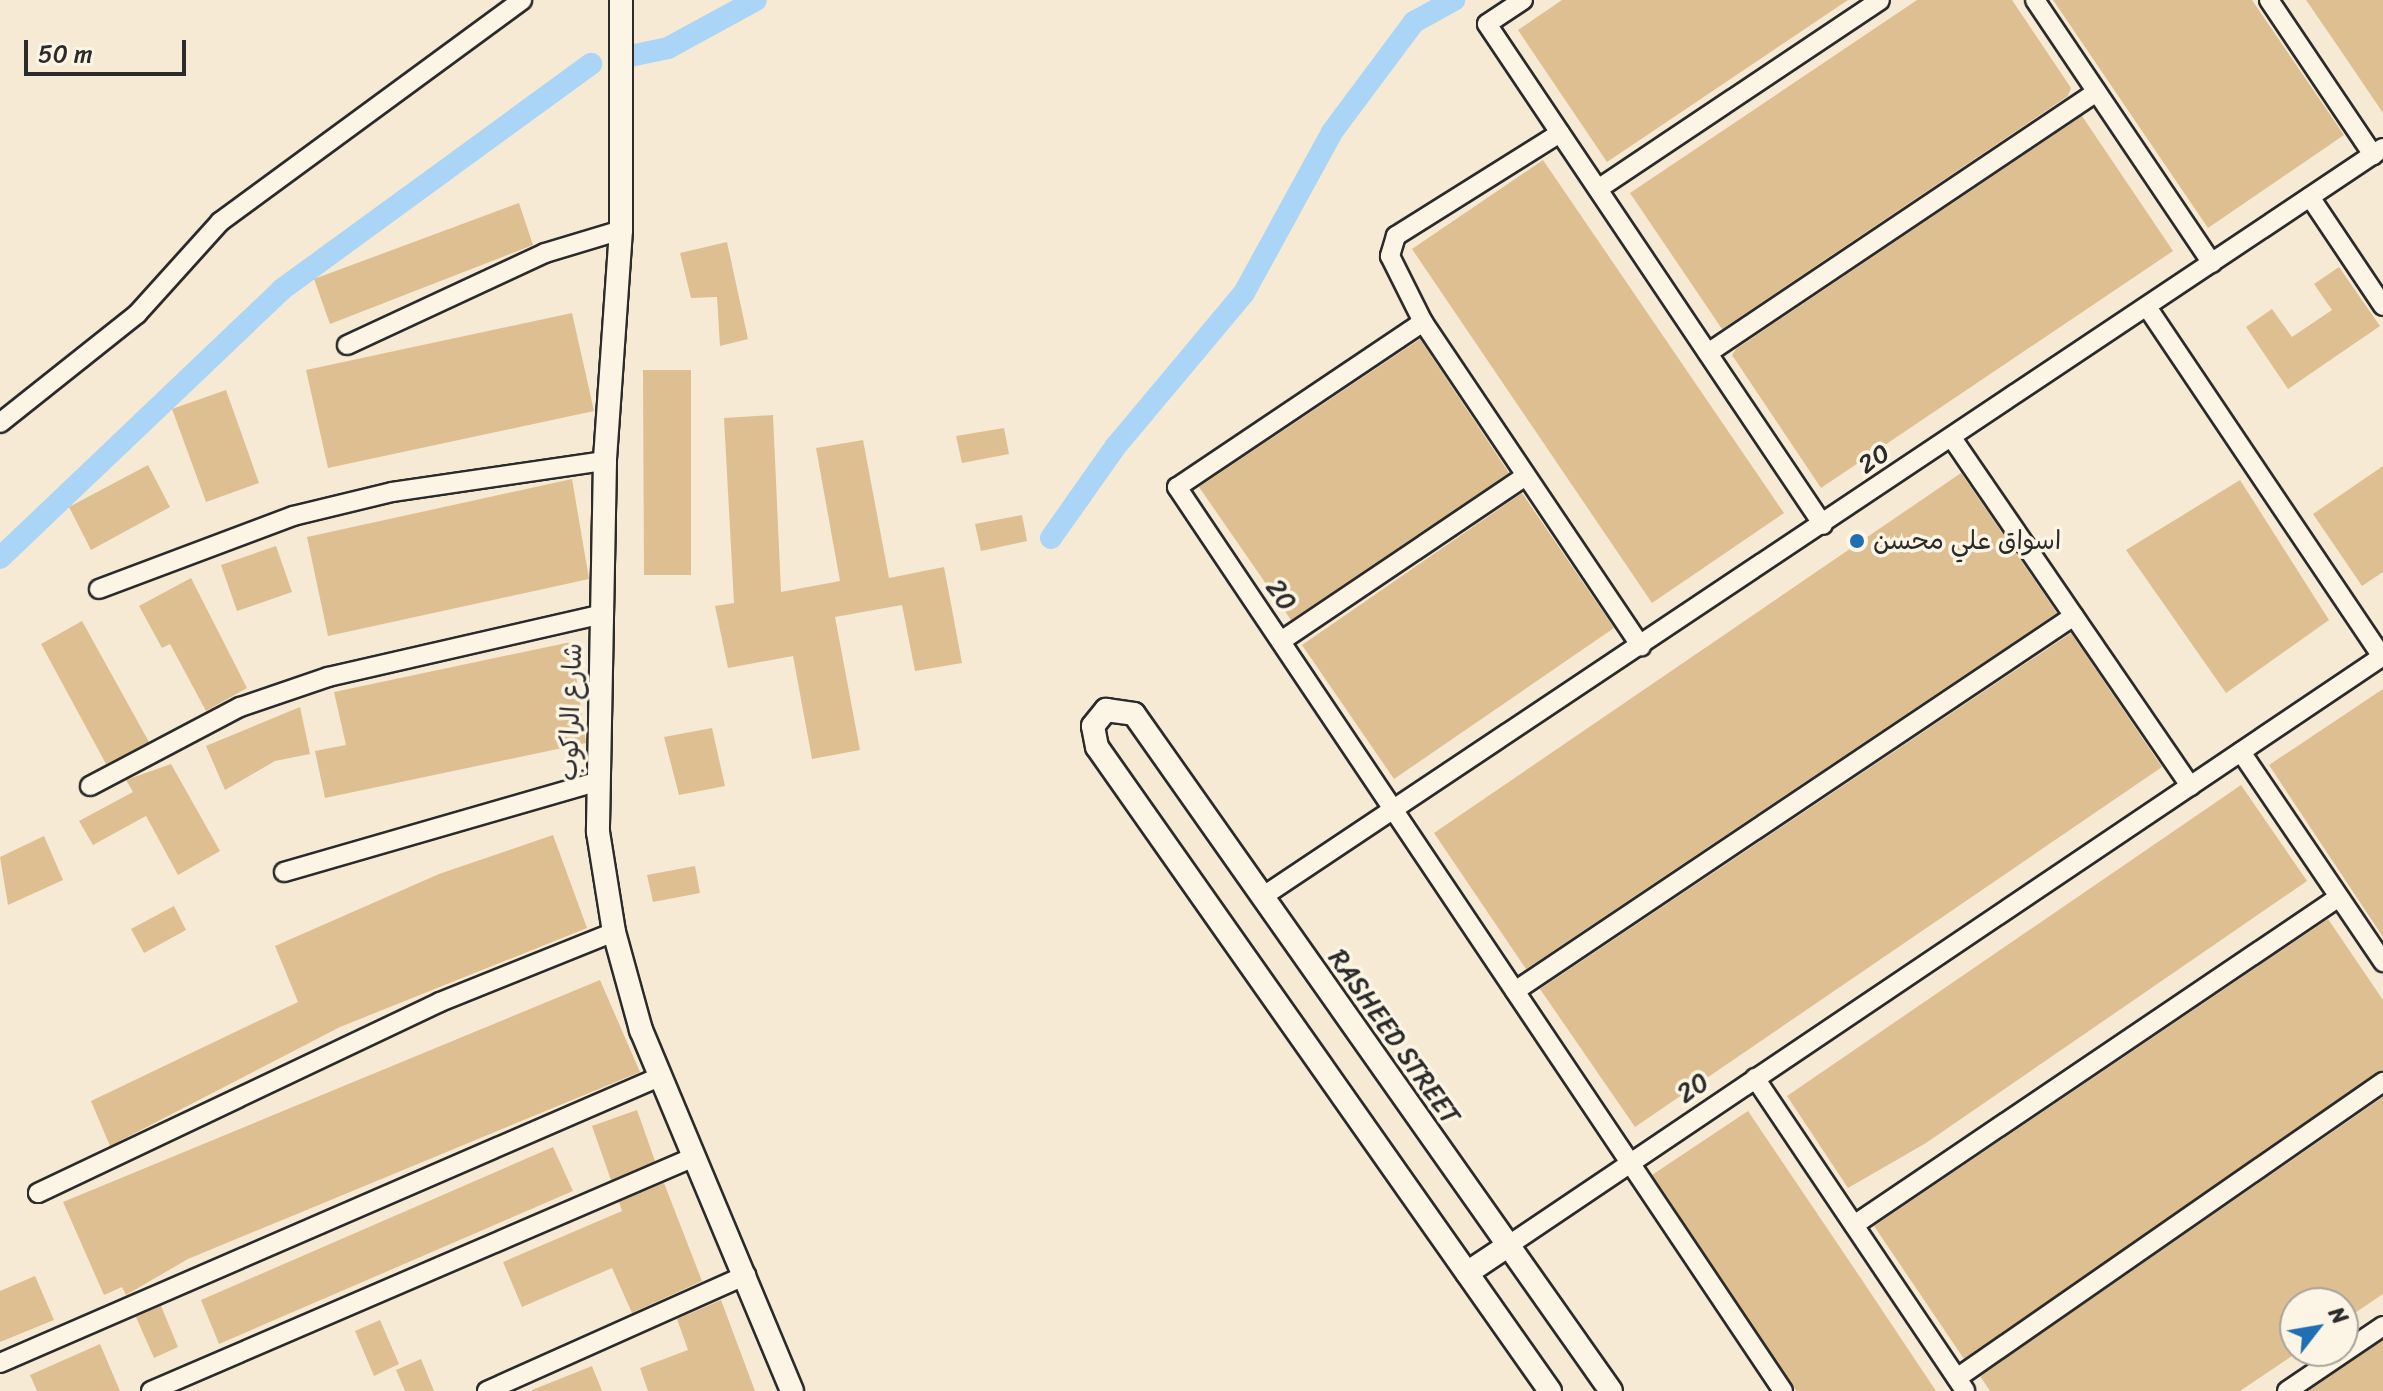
<!DOCTYPE html>
<meta charset="utf-8">
<style>
body{margin:0}
#map{position:relative;width:2383px;height:1391px;overflow:hidden;background:#f6ead4;font-family:Sriracha,"Playpen Sans Arabic",sans-serif}
div>[style]{position:absolute}
[style*='--x']{left:calc(var(--x)*1px);top:calc(var(--y)*1px);width:calc(var(--w)*1px);rotate:calc(var(--a)*1deg)}
.canal>*{height:22px;margin:-11px;padding:0 11px;transform-origin:11px;border-radius:11px;background:#abd5f6}
.building>*{inset:0;background:#debf91}
.roads{filter:drop-shadow(2px 0 #2b2b2b) drop-shadow(-2px 0 #2b2b2b) drop-shadow(0 2px #2b2b2b) drop-shadow(0 -2px #2b2b2b)}
.minor>*{height:18px;margin:-9px;padding:0 9px;transform-origin:9px;border-radius:9px;background:#fcf5e5}
.tertiary>*{height:22px;margin:-11px;padding:0 11px;transform-origin:11px;border-radius:11px;background:#fcf5e5}
.dots>*{width:22px;height:22px;translate:-50% -50%;box-sizing:border-box;border:4px solid #fcf5e5;border-radius:50%}
span{translate:-50% -50%;white-space:nowrap;text-align:center;line-height:1.15;-webkit-text-stroke:7px #fcf5e5;paint-order:stroke}
.street-label{font-size:26px;color:#2b2b2b}
.poi-label{font-size:26px;color:#2b2b2b}
.left{translate:0 -50%;text-align:left}
.north{position:absolute;left:2279px;top:1287px;width:80px;height:80px;box-sizing:border-box;background:#fcf5e5;border:2px solid #a8a49b;border-radius:50%;rotate:59deg;font-size:22px;font-weight:700;line-height:32px;text-align:center;color:#2b2b2b}
.north::after{content:'';display:block;margin:auto;width:28px;height:36px;background:#1f6fb2;clip-path:polygon(50% 0,100% 100%,50% 72%,0 100%)}
.scale{position:absolute;left:24px;top:40px;width:162px;height:36px;box-sizing:border-box;border:4px solid #2b2b2b;border-top:0;padding-left:10px;font-size:24px;line-height:28px;white-space:nowrap;color:#2b2b2b;-webkit-text-stroke:6px #fcf5e5;paint-order:stroke}
</style>
<div id="map">
<div class="canal">
<div style="--x:630;--y:56;--w:39;--a:-12"></div>
<div style="--x:668;--y:48;--w:100;--a:-28.6"></div>
<div style="--x:1051;--y:538;--w:113;--a:-54.8"></div>
<div style="--x:1116;--y:446;--w:199;--a:-50.1"></div>
<div style="--x:1244;--y:293;--w:183;--a:-61.3"></div>
<div style="--x:1332;--y:132;--w:137;--a:-53.3"></div>
<div style="--x:1414;--y:22;--w:46;--a:-28.8"></div>
<div style="--x:0;--y:558;--w:388;--a:-43.6"></div>
<div style="--x:281;--y:290;--w:384;--a:-36.1"></div>
</div>
<div class="building">
<div style="clip-path:polygon(1562px 0,1848px 0,1607px 162px,1518px 30px)"></div>
<div style="clip-path:polygon(1917px 0,2012px 0,2071px 88px,2068px 96px,1722px 329px,1630px 193px)"></div>
<div style="clip-path:polygon(2053px 0,2252px 0,2344px 135px,2208px 228px)"></div>
<div style="clip-path:polygon(2306px 0,2383px 0,2383px 113px,2339px 48px)"></div>
<div style="clip-path:polygon(2082px 116px,2173px 251px,1821px 488px,1732px 355px,1736px 349px)"></div>
<div style="clip-path:polygon(1543px 160px,1784px 513px,1652px 603px,1412px 249px)"></div>
<div style="clip-path:polygon(519px 203px,533px 245px,330px 324px,314px 279px)"></div>
<div style="clip-path:polygon(727px 242px,748px 339px,720px 346px,717px 297px,691px 298px,680px 253px)"></div>
<div style="clip-path:polygon(2339px 267px,2380px 326px,2288px 389px,2246px 327px,2272px 309px,2292px 337px,2332px 310px,2314px 284px)"></div>
<div style="clip-path:polygon(572px 313px,594px 411px,328px 468px,306px 370px)"></div>
<div style="clip-path:polygon(1420px 339px,1509px 473px,1291px 620px,1199px 487px)"></div>
<div style="clip-path:polygon(643px 370px,691px 370px,691px 575px,644px 575px)"></div>
<div style="clip-path:polygon(226px 390px,259px 483px,206px 502px,172px 409px)"></div>
<div style="clip-path:polygon(773px 415px,781px 592px,840px 581px,816px 448px,863px 440px,889px 578px,944px 567px,962px 663px,915px 671px,902px 605px,835px 617px,860px 750px,812px 759px,793px 656px,728px 668px,715px 606px,734px 603px,724px 418px)"></div>
<div style="clip-path:polygon(1004px 428px,1009px 454px,962px 463px,956px 436px)"></div>
<div style="clip-path:polygon(148px 465px,170px 507px,91px 550px,69px 507px)"></div>
<div style="clip-path:polygon(2383px 466px,2383px 572px,2362px 586px,2313px 514px)"></div>
<div style="clip-path:polygon(1961px 473px,2057px 613px,1526px 969px,1434px 833px)"></div>
<div style="clip-path:polygon(572px 479px,589px 579px,328px 636px,307px 537px)"></div>
<div style="clip-path:polygon(2240px 480px,2329px 620px,2226px 693px,2126px 550px)"></div>
<div style="clip-path:polygon(1522px 493px,1614px 628px,1394px 779px,1302px 645px)"></div>
<div style="clip-path:polygon(1022px 515px,1027px 541px,981px 551px,975px 524px)"></div>
<div style="clip-path:polygon(276px 546px,292px 592px,237px 611px,221px 565px)"></div>
<div style="clip-path:polygon(191px 578px,247px 688px,206px 711px,170px 644px,162px 648px,139px 606px)"></div>
<div style="clip-path:polygon(82px 621px,149px 742px,106px 764px,41px 644px)"></div>
<div style="clip-path:polygon(2071px 633px,2162px 767px,1635px 1127px,1540px 989px)"></div>
<div style="clip-path:polygon(571px 642px,586px 743px,325px 798px,315px 751px,346px 745px,334px 692px)"></div>
<div style="clip-path:polygon(2383px 689px,2383px 937px,2269px 765px)"></div>
<div style="clip-path:polygon(300px 707px,310px 754px,275px 761px,225px 790px,206px 746px)"></div>
<div style="clip-path:polygon(712px 728px,725px 786px,679px 795px,664px 737px)"></div>
<div style="clip-path:polygon(171px 764px,220px 851px,178px 875px,146px 816px,93px 845px,79px 821px,133px 792px,126px 780px)"></div>
<div style="clip-path:polygon(2241px 785px,2307px 881px,1926px 1143px,1848px 1188px,1787px 1096px)"></div>
<div style="clip-path:polygon(553px 835px,587px 928px,340px 1027px,110px 1146px,91px 1101px,298px 1002px,275px 946px,439px 874px)"></div>
<div style="clip-path:polygon(44px 836px,63px 880px,8px 905px,0 857px)"></div>
<div style="clip-path:polygon(695px 866px,700px 893px,653px 902px,647px 875px)"></div>
<div style="clip-path:polygon(174px 906px,186px 930px,144px 953px,131px 929px)"></div>
<div style="clip-path:polygon(2328px 919px,2383px 1000px,2383px 1070px,1964px 1359px,1874px 1226px)"></div>
<div style="clip-path:polygon(600px 980px,640px 1072px,188px 1259px,126px 1295px,122px 1287px,104px 1295px,63px 1202px)"></div>
<div style="clip-path:polygon(2383px 1097px,2383px 1294px,2343px 1321px,2343px 1303px,2295px 1303px,2295px 1354px,2240px 1391px,1990px 1391px,1980px 1376px)"></div>
<div style="clip-path:polygon(637px 1110px,655px 1161px,611px 1180px,592px 1126px)"></div>
<div style="clip-path:polygon(1748px 1111px,1864px 1283px,1936px 1391px,1796px 1391px,1652px 1175px)"></div>
<div style="clip-path:polygon(553px 1147px,573px 1191px,219px 1344px,201px 1300px)"></div>
<div style="clip-path:polygon(664px 1183px,702px 1281px,632px 1313px,612px 1268px,522px 1307px,503px 1262px,622px 1211px,619px 1202px)"></div>
<div style="clip-path:polygon(35px 1276px,54px 1320px,0 1342px,0 1291px)"></div>
<div style="clip-path:polygon(721px 1300px,755px 1391px,648px 1391px,640px 1368px,688px 1350px,677px 1319px)"></div>
<div style="clip-path:polygon(161px 1306px,178px 1347px,154px 1358px,136px 1317px)"></div>
<div style="clip-path:polygon(380px 1320px,399px 1364px,374px 1376px,355px 1331px)"></div>
<div style="clip-path:polygon(2383px 1340px,2383px 1391px,2308px 1391px)"></div>
<div style="clip-path:polygon(100px 1344px,120px 1391px,37px 1391px,30px 1375px)"></div>
<div style="clip-path:polygon(421px 1359px,434px 1391px,405px 1391px,396px 1370px)"></div>
<div style="clip-path:polygon(592px 1366px,602px 1391px,532px 1391px,532px 1390px)"></div>
</div>
<div class="roads">
<div class="minor">
<div style="--x:1523;--y:0;--w:43;--a:146.3"></div>
<div style="--x:1487;--y:24;--w:603;--a:56.15"></div>
<div style="--x:2035;--y:0;--w:317;--a:56.1"></div>
<div style="--x:2269;--y:0;--w:187;--a:56.1"></div>
<div style="--x:1560;--y:133;--w:194;--a:147.9"></div>
<div style="--x:1396;--y:236;--w:21;--a:107"></div>
<div style="--x:1390;--y:256;--w:74;--a:63.4"></div>
<div style="--x:1423;--y:322;--w:391;--a:56.1"></div>
<div style="--x:1598;--y:189;--w:339;--a:-33.8"></div>
<div style="--x:2310;--y:197;--w:131;--a:56.2"></div>
<div style="--x:2147;--y:307;--w:422;--a:56.1"></div>
<div style="--x:1423;--y:322;--w:296;--a:146.1"></div>
<div style="--x:1177;--y:487;--w:1088;--a:56.16"></div>
<div style="--x:347;--y:345;--w:218;--a:-24.9"></div>
<div style="--x:545;--y:253;--w:79;--a:-16.8"></div>
<div style="--x:1708;--y:353;--w:468;--a:-33.9"></div>
<div style="--x:0;--y:423;--w:175;--a:-38.5"></div>
<div style="--x:137;--y:314;--w:124;--a:-47.9"></div>
<div style="--x:220;--y:222;--w:375;--a:-36.3"></div>
<div style="--x:1952;--y:438;--w:422;--a:55.6"></div>
<div style="--x:99;--y:589;--w:207;--a:-20.6"></div>
<div style="--x:293;--y:516;--w:102;--a:-13.6"></div>
<div style="--x:392;--y:492;--w:215;--a:-8.3"></div>
<div style="--x:1281;--y:641;--w:295;--a:-34"></div>
<div style="--x:2241;--y:752;--w:254;--a:55.9"></div>
<div style="--x:90;--y:786;--w:170;--a:-27.8"></div>
<div style="--x:240;--y:707;--w:93;--a:-18.8"></div>
<div style="--x:328;--y:677;--w:281;--a:-12.9"></div>
<div style="--x:284;--y:872;--w:325;--a:-16.1"></div>
<div style="--x:1262;--y:897;--w:1348;--a:-33.75"></div>
<div style="--x:1515;--y:991;--w:673;--a:-33.86"></div>
<div style="--x:1755;--y:1078;--w:377;--a:56.1"></div>
<div style="--x:38;--y:1193;--w:445;--a:-25.4"></div>
<div style="--x:440;--y:1002;--w:188;--a:-21.9"></div>
<div style="--x:1854;--y:1225;--w:585;--a:-34.07"></div>
<div style="--x:1506;--y:1247;--w:1058;--a:-33.98"></div>
<div style="--x:0;--y:1363;--w:718;--a:-23.46"></div>
<div style="--x:1957;--y:1378;--w:519;--a:-34.79"></div>
<div style="--x:151;--y:1391;--w:591;--a:-23.31"></div>
<div style="--x:487;--y:1391;--w:284;--a:-24.1"></div>
<div style="--x:2287;--y:1391;--w:116;--a:-34.1"></div>
</div>
<div class="tertiary">
<div style="--x:621;--y:0;--w:230;--a:90"></div>
<div style="--x:621;--y:230;--w:232;--a:94"></div>
<div style="--x:605;--y:461;--w:371;--a:91.1"></div>
<div style="--x:598;--y:832;--w:101;--a:80.9"></div>
<div style="--x:614;--y:932;--w:102;--a:74.6"></div>
<div style="--x:641;--y:1030;--w:391;--a:67.3"></div>
<div style="--x:1467;--y:1273;--w:47;--a:-33.7"></div>
<div style="--x:1550;--y:1391;--w:787;--a:-125.12"></div>
<div style="--x:1097;--y:747;--w:21;--a:-101"></div>
<div style="--x:1093;--y:726;--w:21;--a:-51"></div>
<div style="--x:1106;--y:710;--w:28;--a:8"></div>
<div style="--x:1134;--y:714;--w:828;--a:54.83"></div>
</div>
</div>
<div class="dots">
<div style="left:1857px;top:541px;background:#1f6fb2"></div>
</div>
<div class="street-label">
<span style="left:1874px;top:459px;rotate:-34deg">20</span>
<span style="left:1281px;top:595px;rotate:56deg">20</span>
<span style="left:571px;top:712px;rotate:-88deg">شارع الراكوب</span>
<span style="left:1394px;top:1037px;rotate:55deg">RASHEED STREET</span>
<span style="left:1693px;top:1088px;rotate:-33deg">20</span>
</div>
<div class="poi-label">
<span class="left" style="left:1873px;top:541px">اسواق علي محسن</span>
</div>
<div class="north">N</div>
<div class="scale">50 m</div>
</div>
